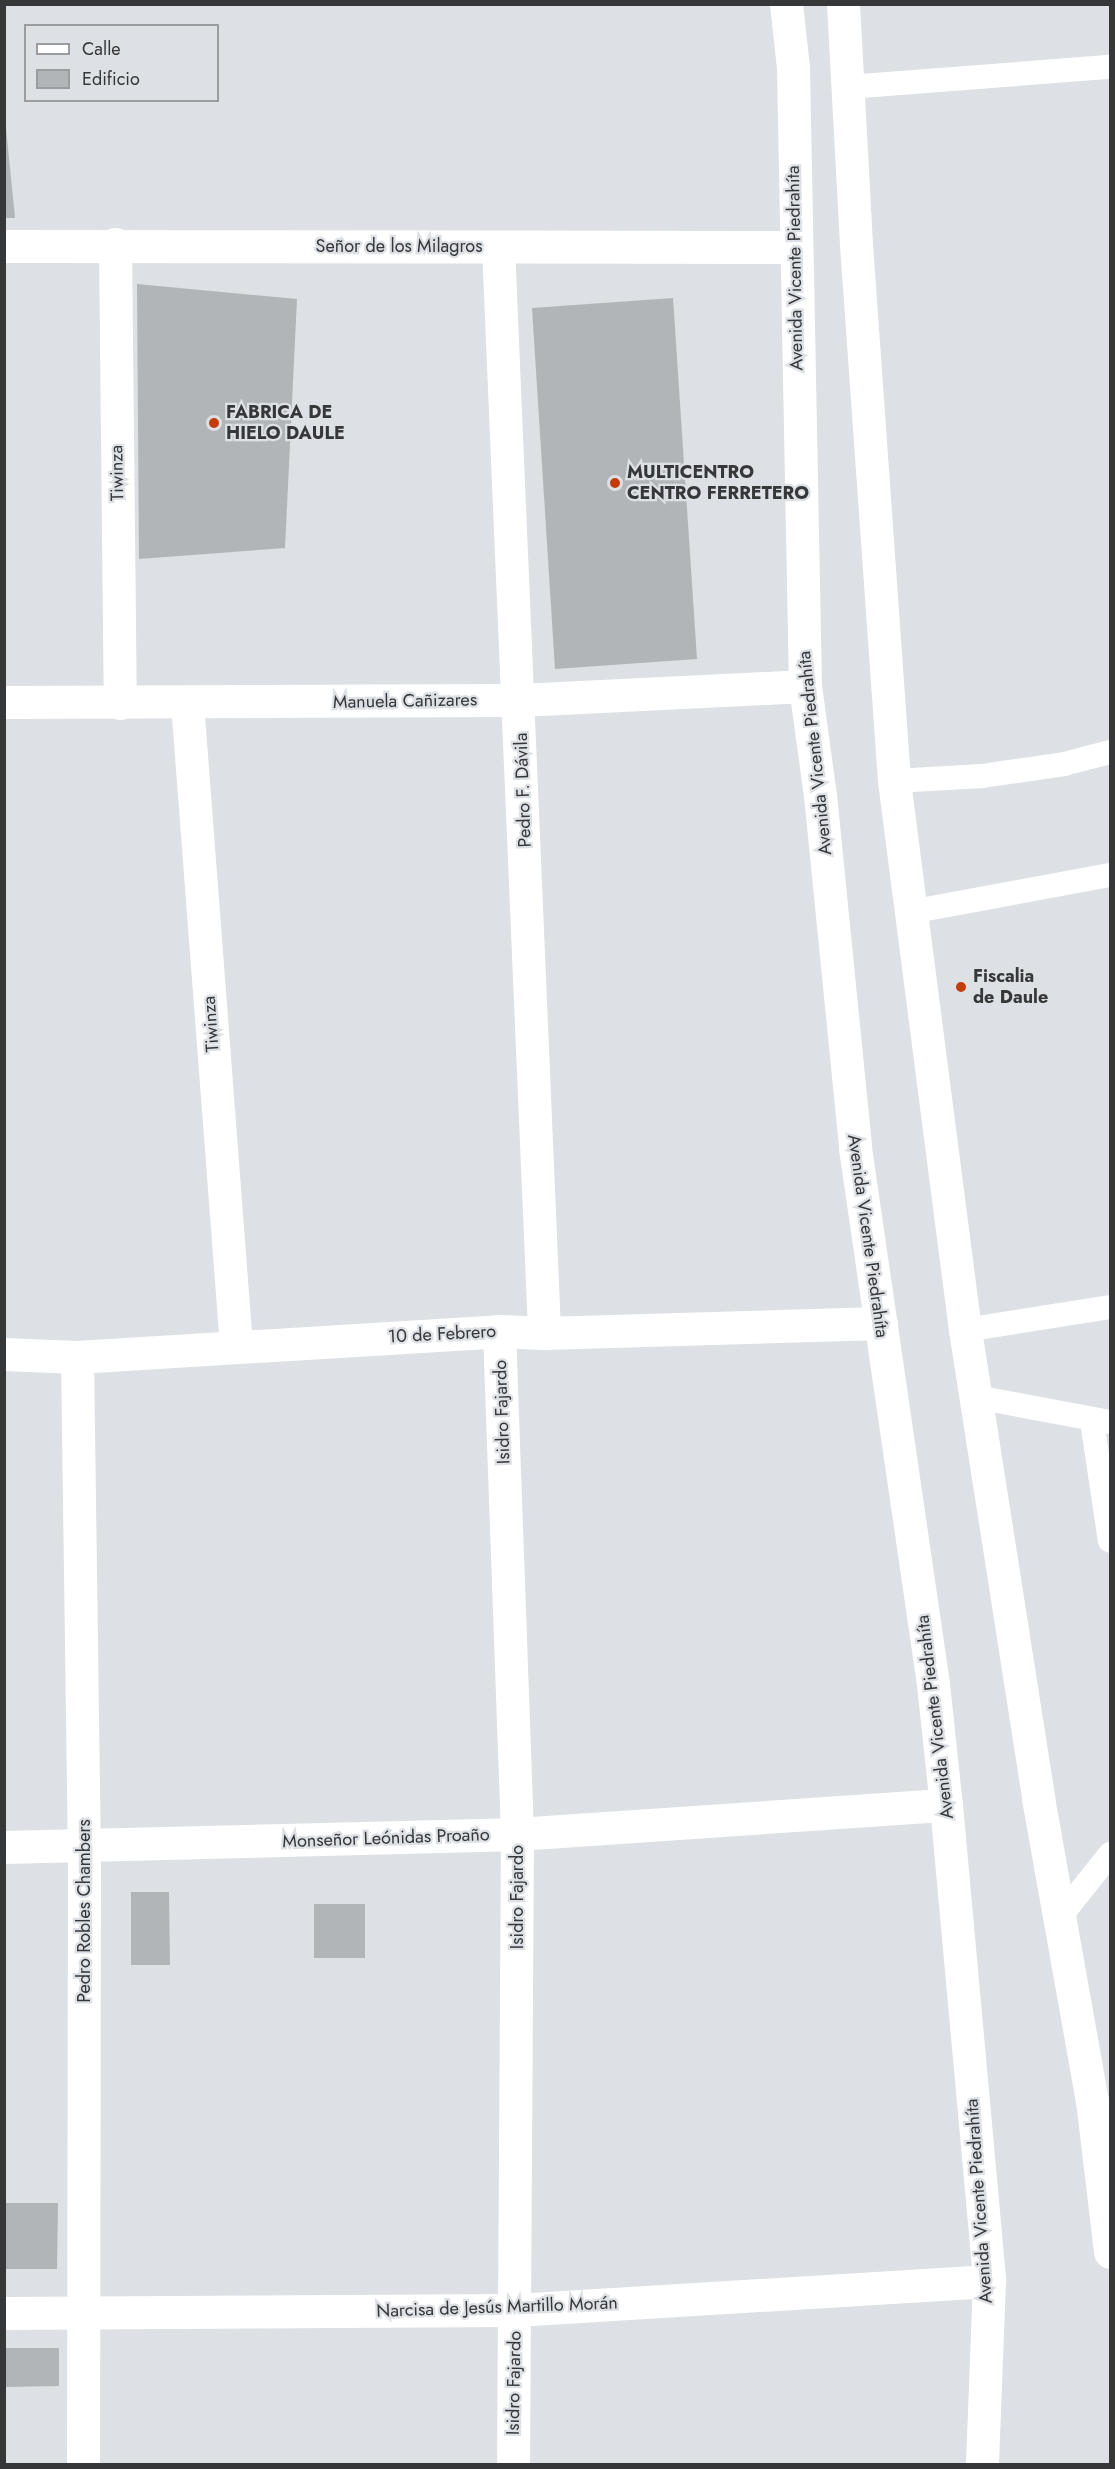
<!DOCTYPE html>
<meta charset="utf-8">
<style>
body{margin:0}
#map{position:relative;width:1115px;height:2469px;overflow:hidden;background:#dde0e4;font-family:Jost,sans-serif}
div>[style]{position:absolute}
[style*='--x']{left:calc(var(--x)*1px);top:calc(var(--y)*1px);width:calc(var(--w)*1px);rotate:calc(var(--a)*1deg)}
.building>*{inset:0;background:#b1b5b8}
.lane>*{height:24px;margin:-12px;padding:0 12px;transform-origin:12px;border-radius:12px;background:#fff}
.street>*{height:33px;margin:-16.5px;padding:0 16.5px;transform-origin:16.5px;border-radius:16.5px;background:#fff}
.secondary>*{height:33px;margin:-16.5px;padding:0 16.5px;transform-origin:16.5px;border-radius:16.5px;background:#fff}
.dots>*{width:16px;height:16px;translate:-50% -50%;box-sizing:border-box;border:3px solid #dde0e4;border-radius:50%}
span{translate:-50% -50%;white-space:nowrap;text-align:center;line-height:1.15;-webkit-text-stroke:4.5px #dde0e4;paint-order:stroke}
.street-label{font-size:18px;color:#353738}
.poi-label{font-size:18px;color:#353738;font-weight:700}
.left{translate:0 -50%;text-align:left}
.frame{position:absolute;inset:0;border:6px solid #353738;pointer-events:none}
.legend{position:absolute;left:24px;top:24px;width:195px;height:78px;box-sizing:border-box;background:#dde0e4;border:2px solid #9a9c9f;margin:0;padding:8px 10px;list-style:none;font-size:18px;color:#353738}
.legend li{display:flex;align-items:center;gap:12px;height:30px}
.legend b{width:30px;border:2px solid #9a9c9f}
</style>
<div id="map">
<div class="building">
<div style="clip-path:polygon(4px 128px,6px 128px,15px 218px,4px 218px)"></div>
<div style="clip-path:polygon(137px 284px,297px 299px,285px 548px,139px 559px)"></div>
<div style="clip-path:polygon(673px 298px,697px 659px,555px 669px,532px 308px)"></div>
<div style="clip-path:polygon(131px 1892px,169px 1892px,170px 1965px,131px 1965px)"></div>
<div style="clip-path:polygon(314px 1904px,365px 1904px,365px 1958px,314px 1958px)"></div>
<div style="clip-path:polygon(4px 2203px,58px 2203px,57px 2269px,4px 2269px)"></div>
<div style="clip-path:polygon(4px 2348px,59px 2348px,59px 2386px,4px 2387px)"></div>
</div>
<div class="lane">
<div style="--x:848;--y:87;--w:263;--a:-4.4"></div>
<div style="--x:894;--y:781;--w:88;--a:-3.3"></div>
<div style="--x:982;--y:776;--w:83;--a:-8.3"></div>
<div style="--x:1064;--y:764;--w:48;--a:-14.6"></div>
<div style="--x:910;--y:912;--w:203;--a:-10.5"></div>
<div style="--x:965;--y:1330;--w:147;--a:-9"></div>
<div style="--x:976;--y:1397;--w:136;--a:10.6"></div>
<div style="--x:1092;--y:1421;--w:121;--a:81.5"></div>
<div style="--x:1059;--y:1918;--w:82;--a:-51.4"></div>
</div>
<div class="street">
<div style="--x:115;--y:244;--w:459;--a:89.4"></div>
<div style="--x:4;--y:246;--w:789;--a:0.07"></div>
<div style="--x:498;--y:247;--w:1087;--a:87.57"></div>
<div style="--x:4;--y:702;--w:516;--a:-0.22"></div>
<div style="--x:520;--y:700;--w:285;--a:-2.8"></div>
<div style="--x:187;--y:703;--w:644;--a:85.64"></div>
<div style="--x:499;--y:1331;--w:503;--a:87.95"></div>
<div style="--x:517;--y:1834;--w:630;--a:90.36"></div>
<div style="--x:4;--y:1354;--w:73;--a:2.4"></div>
<div style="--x:77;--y:1357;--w:423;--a:-3.5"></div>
<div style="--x:499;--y:1331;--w:45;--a:2.5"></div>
<div style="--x:544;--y:1333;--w:337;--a:-1.7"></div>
<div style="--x:77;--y:1357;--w:489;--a:89.2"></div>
<div style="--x:84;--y:1846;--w:618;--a:90.09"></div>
<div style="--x:4;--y:1847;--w:513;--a:-1.45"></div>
<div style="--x:517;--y:1834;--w:430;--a:-3.9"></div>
<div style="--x:4;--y:2313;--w:511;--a:-0.34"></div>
<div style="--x:515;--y:2310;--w:475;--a:-3.5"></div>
</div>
<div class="secondary">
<div style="--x:786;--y:4;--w:63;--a:83.7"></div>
<div style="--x:793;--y:67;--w:619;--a:88.89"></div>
<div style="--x:805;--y:686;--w:110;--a:82.2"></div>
<div style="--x:820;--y:795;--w:355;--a:84.3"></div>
<div style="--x:855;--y:1148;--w:542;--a:81.72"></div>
<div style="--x:933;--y:1684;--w:122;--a:83.9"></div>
<div style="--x:946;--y:1805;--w:478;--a:84.8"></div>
<div style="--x:989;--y:2281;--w:183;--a:92.2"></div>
<div style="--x:843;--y:4;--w:240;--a:86.9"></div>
<div style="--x:856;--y:244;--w:538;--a:85.95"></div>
<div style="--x:894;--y:781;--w:554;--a:82.63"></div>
<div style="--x:965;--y:1330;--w:474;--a:81.1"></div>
<div style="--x:1038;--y:1798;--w:307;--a:79.9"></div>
<div style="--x:1092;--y:2100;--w:153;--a:83.2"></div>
</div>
<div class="dots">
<div style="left:214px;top:423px;background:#c43c0a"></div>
<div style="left:615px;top:483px;background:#c43c0a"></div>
<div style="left:961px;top:987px;background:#c43c0a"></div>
</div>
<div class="street-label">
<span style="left:399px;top:246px">Señor de los Milagros</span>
<span style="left:795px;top:268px;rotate:-91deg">Avenida Vicente Piedrahíta</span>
<span style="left:117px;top:473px;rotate:-91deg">Tiwinza</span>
<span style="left:405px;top:701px;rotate:-1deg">Manuela Cañizares</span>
<span style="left:815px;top:753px;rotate:-96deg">Avenida Vicente Piedrahíta</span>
<span style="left:523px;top:790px;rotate:-92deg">Pedro F. Dávila</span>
<span style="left:211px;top:1024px;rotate:-94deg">Tiwinza</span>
<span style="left:868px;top:1236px;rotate:82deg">Avenida Vicente Piedrahíta</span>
<span style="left:442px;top:1334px;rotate:-3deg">10 de Febrero</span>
<span style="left:502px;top:1412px;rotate:-92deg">Isidro Fajardo</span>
<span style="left:935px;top:1717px;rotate:-97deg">Avenida Vicente Piedrahíta</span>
<span style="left:386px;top:1838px;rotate:-2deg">Monseñor Leónidas Proaño</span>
<span style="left:517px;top:1897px;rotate:-90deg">Isidro Fajardo</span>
<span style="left:84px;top:1911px;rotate:-90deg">Pedro Robles Chambers</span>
<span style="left:979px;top:2201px;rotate:-94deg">Avenida Vicente Piedrahíta</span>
<span style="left:497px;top:2307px;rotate:-2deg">Narcisa de Jesús Martillo Morán</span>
<span style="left:514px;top:2383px;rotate:-89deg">Isidro Fajardo</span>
</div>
<div class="poi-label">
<span class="left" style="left:226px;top:423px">FABRICA DE<br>HIELO DAULE</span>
<span class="left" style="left:627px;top:483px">MULTICENTRO<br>CENTRO FERRETERO</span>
<span class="left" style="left:973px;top:987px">Fiscalia<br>de Daule</span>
</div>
<div class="frame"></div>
<ul class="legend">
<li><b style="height:8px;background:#fff"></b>Calle</li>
<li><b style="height:16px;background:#b1b5b8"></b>Edificio</li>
</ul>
</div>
